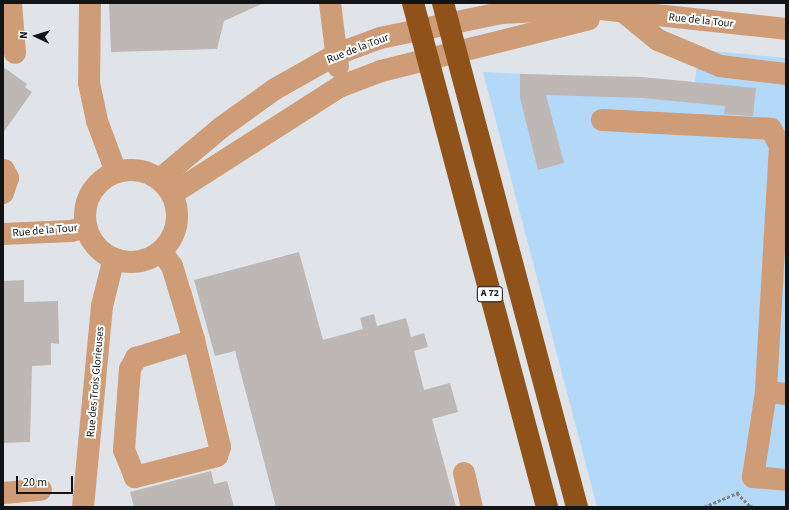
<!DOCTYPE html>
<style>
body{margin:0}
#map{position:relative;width:789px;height:510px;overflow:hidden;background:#e0e4e8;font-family:"Source Sans 3",sans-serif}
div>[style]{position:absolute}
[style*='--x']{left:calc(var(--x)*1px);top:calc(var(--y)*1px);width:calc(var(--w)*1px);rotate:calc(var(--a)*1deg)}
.green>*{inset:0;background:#b4d8f8}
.building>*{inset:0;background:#bdb7b5}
.path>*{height:2.5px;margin-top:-1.25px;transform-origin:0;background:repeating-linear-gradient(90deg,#818487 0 3px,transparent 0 5px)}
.minor>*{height:22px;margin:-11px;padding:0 11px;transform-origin:11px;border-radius:11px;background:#ce9c76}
.minor>.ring{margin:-11px;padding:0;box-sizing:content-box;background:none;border:22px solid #ce9c76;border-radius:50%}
.highway>*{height:22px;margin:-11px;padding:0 11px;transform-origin:11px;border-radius:11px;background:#8f531a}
span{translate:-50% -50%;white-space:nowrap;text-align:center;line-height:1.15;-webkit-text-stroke:4px #fff;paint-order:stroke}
.shield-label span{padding:1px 3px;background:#fff;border:1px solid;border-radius:3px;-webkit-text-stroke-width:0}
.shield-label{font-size:10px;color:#121415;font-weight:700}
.street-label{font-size:11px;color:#121415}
.frame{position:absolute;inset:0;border:4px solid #121415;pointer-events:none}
.north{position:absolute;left:16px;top:16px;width:40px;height:40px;-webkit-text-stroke:3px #fff;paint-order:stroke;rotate:274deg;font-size:11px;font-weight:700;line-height:16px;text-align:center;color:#121415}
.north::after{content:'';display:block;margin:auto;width:14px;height:18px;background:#121415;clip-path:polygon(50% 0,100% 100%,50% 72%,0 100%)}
.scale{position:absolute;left:16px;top:476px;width:57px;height:18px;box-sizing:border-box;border:2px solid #121415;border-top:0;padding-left:5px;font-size:12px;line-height:14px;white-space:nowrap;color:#121415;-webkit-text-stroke:3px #fff;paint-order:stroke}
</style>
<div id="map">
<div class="green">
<div style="clip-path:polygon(712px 51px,786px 58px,786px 507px,597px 507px,483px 72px,695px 82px,697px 63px)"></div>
</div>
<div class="building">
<div style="clip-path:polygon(109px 3px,264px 3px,224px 21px,217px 49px,111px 52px)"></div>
<div style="clip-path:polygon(3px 67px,27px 84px,25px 87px,32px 92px,3px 133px)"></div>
<div style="clip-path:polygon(520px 74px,642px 77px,756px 88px,753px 116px,724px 114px,725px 106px,642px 98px,546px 95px,564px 163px,538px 170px,520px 98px)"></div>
<div style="clip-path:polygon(299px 252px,323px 340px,363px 329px,360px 318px,374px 314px,377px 326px,406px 318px,411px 337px,424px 333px,428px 347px,414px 351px,424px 390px,450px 383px,458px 412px,432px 419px,456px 507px,276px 507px,235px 351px,215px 356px,194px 280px)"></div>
<div style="clip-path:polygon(24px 280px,24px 302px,58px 301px,59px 344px,51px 343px,51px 365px,32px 366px,30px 442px,3px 443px,3px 281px)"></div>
<div style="clip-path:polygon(211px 471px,214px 484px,227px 481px,234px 507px,134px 507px,130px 492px)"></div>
</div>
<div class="path">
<div style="--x:737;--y:493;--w:18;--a:45"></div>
<div style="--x:750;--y:506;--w:6;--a:9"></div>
<div style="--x:704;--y:507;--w:38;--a:-23"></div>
</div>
<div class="minor">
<div style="--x:11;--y:3;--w:50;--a:85.4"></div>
<div style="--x:90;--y:3;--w:80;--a:90.7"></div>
<div style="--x:89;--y:83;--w:39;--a:78"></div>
<div style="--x:97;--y:121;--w:54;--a:69.6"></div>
<div style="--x:330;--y:3;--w:64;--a:82.9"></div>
<div style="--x:626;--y:14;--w:41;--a:39.1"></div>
<div style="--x:658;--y:40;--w:67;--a:22.8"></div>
<div style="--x:720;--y:66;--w:66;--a:6.9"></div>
<div style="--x:602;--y:120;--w:169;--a:3"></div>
<div style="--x:771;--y:129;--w:19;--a:62"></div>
<div style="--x:780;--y:146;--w:246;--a:93.3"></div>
<div class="ring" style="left:85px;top:170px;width:70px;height:70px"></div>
<div style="--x:160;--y:179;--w:81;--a:-40"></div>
<div style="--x:222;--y:127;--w:65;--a:-35.6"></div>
<div style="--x:275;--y:89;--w:71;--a:-29.4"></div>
<div style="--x:337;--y:54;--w:46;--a:-20.4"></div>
<div style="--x:380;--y:38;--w:124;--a:-11.7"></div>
<div style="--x:501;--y:13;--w:90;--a:-3.2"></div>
<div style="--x:591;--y:8;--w:196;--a:6.1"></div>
<div style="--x:3;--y:193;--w:16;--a:-72"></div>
<div style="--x:8;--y:178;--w:9;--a:-117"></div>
<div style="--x:172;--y:194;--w:198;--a:-32.6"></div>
<div style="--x:339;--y:87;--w:45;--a:-20.9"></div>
<div style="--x:381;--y:71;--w:214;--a:-14"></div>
<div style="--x:3;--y:234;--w:68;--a:-2.5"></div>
<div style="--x:71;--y:231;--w:16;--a:-14"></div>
<div style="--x:161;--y:251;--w:19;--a:54"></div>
<div style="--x:172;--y:266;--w:30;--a:73"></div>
<div style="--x:181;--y:295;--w:47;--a:73.9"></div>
<div style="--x:194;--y:340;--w:110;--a:76.3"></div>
<div style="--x:220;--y:447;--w:9;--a:108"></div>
<div style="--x:217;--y:456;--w:85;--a:165.6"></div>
<div style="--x:135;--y:477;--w:29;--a:-112"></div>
<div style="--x:124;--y:450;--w:81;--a:-85.8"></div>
<div style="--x:130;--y:369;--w:13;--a:-61"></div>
<div style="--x:136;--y:358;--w:61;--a:-17.2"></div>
<div style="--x:786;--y:394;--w:20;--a:-174"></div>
<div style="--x:766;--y:392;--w:86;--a:98.7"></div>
<div style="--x:753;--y:477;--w:33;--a:5"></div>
<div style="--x:464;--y:473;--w:35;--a:77"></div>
<div style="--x:3;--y:493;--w:38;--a:-5"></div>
<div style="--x:83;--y:507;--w:202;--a:-84.6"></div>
<div style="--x:102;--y:306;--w:49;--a:-76"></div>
</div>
<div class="highway">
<div style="--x:413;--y:3;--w:522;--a:75.11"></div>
<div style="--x:443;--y:3;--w:522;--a:75.11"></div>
</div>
<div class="shield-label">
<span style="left:490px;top:294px">A 72</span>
</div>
<div class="street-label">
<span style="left:701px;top:21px;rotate:6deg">Rue de la Tour</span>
<span style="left:358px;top:49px;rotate:-21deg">Rue de la Tour</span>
<span style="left:45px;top:231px;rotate:-5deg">Rue de la Tour</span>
<span style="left:96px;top:382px;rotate:-85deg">Rue des Trois Glorieuses</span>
</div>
<div class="frame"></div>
<div class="north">N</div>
<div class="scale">20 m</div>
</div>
